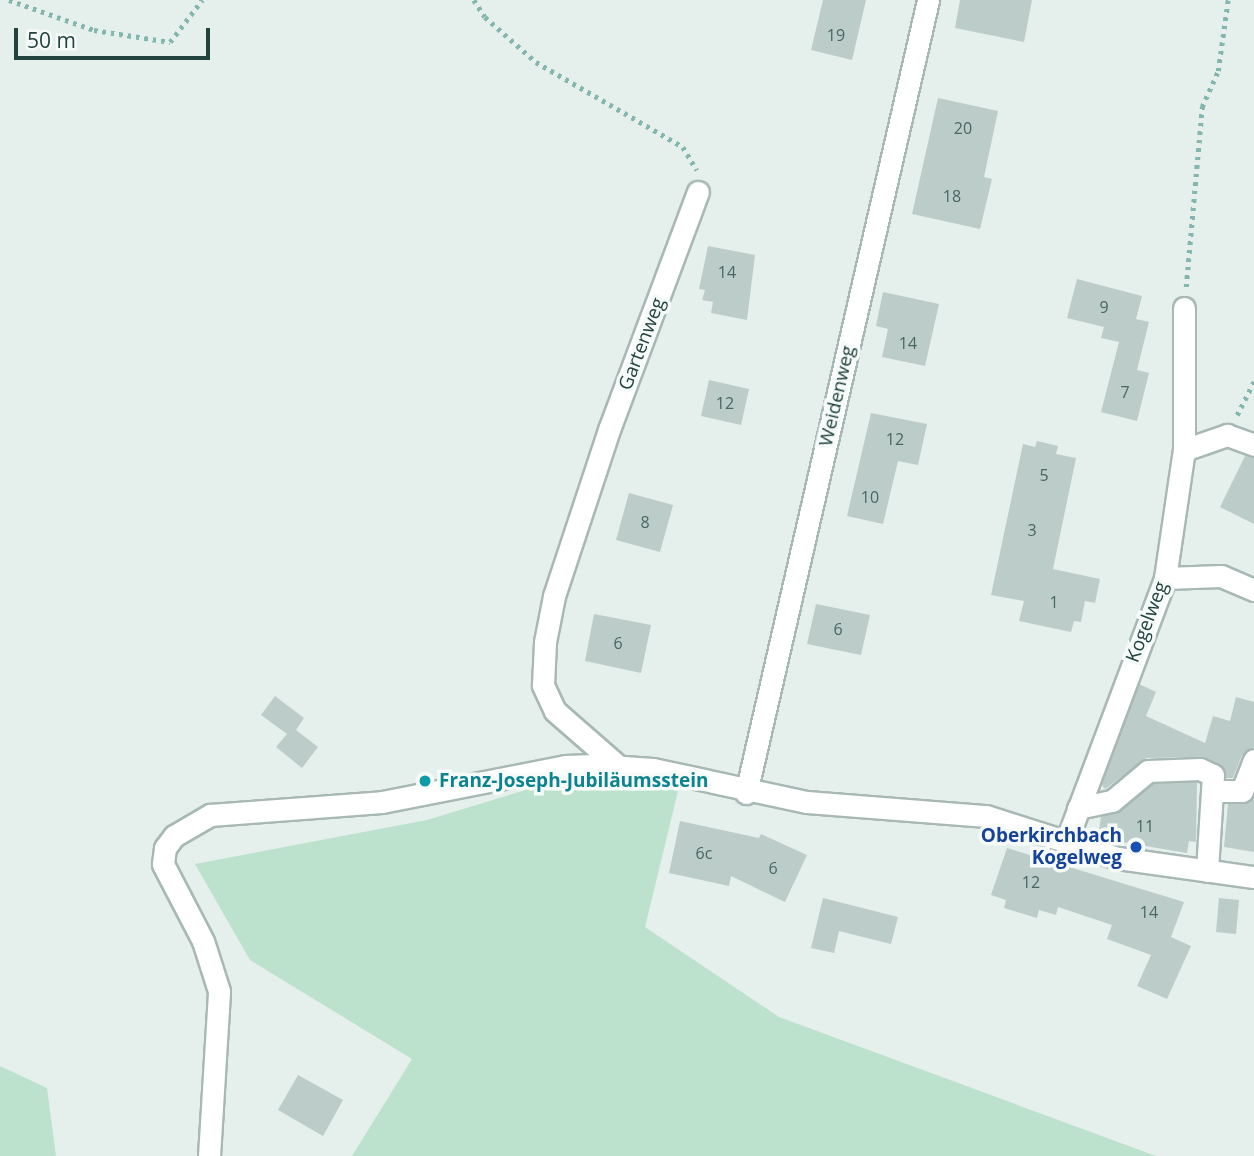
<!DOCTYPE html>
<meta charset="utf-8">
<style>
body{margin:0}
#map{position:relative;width:1254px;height:1156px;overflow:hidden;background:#e5efec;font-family:"Open Sans",sans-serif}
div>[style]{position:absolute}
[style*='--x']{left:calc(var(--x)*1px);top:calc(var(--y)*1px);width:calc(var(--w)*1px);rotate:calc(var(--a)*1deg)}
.green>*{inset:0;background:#bce2cd}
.building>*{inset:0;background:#bccdc9}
.path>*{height:4.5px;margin-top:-2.25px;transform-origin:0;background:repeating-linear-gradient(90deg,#82b6ae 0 3.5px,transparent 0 8.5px)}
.roads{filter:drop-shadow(2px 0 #a7b8b5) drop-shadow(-2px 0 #a7b8b5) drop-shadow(0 2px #a7b8b5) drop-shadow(0 -2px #a7b8b5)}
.minor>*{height:21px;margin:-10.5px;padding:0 10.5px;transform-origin:10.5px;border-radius:10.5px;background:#fff}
.dots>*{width:19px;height:19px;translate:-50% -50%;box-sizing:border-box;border:4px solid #f6fbf9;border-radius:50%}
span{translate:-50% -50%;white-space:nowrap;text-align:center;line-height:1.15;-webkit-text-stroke:7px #f6fbf9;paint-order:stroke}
.number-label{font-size:16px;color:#486662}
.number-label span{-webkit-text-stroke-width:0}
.street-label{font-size:19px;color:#224340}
.culture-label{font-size:19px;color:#0d838f;font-weight:700}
.left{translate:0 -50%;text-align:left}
.transit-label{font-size:19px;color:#164399;font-weight:700}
.right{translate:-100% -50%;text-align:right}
.scale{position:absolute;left:14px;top:28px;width:196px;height:32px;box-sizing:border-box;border:4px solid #224340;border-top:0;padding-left:9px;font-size:21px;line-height:24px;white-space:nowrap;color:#224340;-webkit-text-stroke:5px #f6fbf9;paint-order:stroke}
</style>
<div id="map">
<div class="green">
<div style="clip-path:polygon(622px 781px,678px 791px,645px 927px,779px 1017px,1156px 1156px,352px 1156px,412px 1059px,250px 960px,195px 864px,427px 820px,545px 784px)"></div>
<div style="clip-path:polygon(0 1066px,47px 1088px,56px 1156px,0 1156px)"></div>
</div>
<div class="building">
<div style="clip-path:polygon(823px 0,866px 0,852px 60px,811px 50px)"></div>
<div style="clip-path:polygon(960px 0,1032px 0,1024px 42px,955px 28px)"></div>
<div style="clip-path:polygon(938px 98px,998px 111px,984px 177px,992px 179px,980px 229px,912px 214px)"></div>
<div style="clip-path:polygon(708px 246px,755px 255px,747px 320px,711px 313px,713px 302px,702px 300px,705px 290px,699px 289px)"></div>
<div style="clip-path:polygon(1077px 279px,1142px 296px,1136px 319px,1149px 322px,1137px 370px,1149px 373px,1137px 421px,1101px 412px,1119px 342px,1101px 338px,1104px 327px,1067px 318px)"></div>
<div style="clip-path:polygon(883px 292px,939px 304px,925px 366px,882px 357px,888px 329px,876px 326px)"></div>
<div style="clip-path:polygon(709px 380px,749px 389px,741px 425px,701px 416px)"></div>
<div style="clip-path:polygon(871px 413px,927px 424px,918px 465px,898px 461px,883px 524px,847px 516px)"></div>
<div style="clip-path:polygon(1037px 441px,1058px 446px,1056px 454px,1076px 458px,1053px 569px,1100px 579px,1095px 603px,1085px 601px,1081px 622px,1074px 621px,1071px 632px,1019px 621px,1024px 601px,991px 595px,1023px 444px,1035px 447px)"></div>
<div style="clip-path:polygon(1245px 456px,1254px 458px,1254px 524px,1220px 507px)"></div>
<div style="clip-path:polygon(629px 493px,673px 505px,660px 552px,616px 540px)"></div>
<div style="clip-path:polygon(816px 604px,870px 615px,861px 655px,807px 644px)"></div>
<div style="clip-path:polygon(594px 614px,651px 625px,641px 673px,585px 661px)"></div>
<div style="clip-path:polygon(1139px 684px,1156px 692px,1146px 716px,1205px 743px,1213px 716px,1230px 721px,1236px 697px,1254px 702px,1254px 747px,1242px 755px,1233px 778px,1226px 778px,1224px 768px,1205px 757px,1147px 758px,1105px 789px,1102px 785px)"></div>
<div style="clip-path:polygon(275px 696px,304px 718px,296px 730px,318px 747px,302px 768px,276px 747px,287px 734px,261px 715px)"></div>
<div style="clip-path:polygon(1197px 782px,1196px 842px,1189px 841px,1187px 853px,1098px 838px,1101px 817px,1120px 811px,1153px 784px)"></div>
<div style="clip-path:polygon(1254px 796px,1254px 852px,1224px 847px,1228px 804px,1249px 802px)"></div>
<div style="clip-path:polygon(680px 821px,759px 838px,761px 834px,807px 855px,785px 902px,731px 876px,729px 886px,669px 873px)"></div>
<div style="clip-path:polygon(1007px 848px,1184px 902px,1171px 937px,1191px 946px,1167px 999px,1137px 986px,1151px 955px,1107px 939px,1112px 925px,1058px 907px,1056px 915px,1039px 910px,1037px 918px,1004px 908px,1006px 900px,991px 895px)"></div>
<div style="clip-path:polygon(823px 898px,898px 917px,891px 944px,839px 931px,834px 953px,811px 948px)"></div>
<div style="clip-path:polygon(1219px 898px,1239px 900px,1236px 934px,1216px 932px)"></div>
<div style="clip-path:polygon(298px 1075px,343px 1100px,323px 1136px,278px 1110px)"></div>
</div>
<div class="path">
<div style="--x:9;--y:0;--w:90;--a:19.4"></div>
<div style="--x:94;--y:30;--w:77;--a:9"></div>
<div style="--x:170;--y:42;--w:53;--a:-52.7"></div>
<div style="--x:474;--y:0;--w:20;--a:57"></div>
<div style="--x:485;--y:17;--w:68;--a:41.4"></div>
<div style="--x:536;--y:62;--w:170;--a:30"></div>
<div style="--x:683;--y:147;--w:27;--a:59"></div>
<div style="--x:1186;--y:287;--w:181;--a:-84.9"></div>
<div style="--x:1202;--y:107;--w:39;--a:-66"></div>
<div style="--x:1218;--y:71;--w:72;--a:-82"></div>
<div style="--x:1237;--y:415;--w:38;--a:-63"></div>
</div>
<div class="roads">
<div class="minor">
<div style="--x:1184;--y:450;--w:46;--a:-19.2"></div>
<div style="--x:1227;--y:435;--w:29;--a:20"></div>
<div style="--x:1165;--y:578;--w:56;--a:-2"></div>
<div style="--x:1221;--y:576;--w:36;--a:23"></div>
<div style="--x:618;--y:766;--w:84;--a:-138.9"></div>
<div style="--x:555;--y:711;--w:29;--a:-115"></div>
<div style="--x:543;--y:685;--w:43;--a:-87.3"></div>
<div style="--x:545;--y:642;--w:47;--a:-78.9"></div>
<div style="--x:554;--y:596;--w:178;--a:-71.7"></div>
<div style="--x:610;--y:427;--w:251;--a:-69.5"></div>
<div style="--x:1213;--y:791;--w:29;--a:0"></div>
<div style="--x:1242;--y:791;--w:33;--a:-69"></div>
<div style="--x:746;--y:793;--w:814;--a:-77.07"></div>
<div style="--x:1078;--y:808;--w:35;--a:-12"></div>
<div style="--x:1112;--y:801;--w:47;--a:-39.8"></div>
<div style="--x:1148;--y:771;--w:52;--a:-2.2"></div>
<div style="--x:1200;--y:769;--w:14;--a:25"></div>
<div style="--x:1213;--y:775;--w:96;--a:93.6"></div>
<div style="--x:1066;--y:842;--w:282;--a:-69.4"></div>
<div style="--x:1165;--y:578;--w:129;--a:-81.6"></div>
<div style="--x:1184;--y:450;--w:142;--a:-90"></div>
<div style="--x:209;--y:1156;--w:165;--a:-86.5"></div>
<div style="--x:219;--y:991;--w:52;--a:-107.7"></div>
<div style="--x:203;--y:941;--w:87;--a:-117.5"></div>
<div style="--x:163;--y:864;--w:16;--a:-83"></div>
<div style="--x:165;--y:848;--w:15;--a:-53"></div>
<div style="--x:174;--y:836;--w:42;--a:-30.3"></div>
<div style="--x:210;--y:815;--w:172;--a:-4.3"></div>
<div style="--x:382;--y:802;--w:187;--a:-11.1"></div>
<div style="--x:565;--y:766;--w:30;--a:-2"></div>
<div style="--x:595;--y:765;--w:58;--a:3.9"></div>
<div style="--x:653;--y:769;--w:157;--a:12.1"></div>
<div style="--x:807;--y:802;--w:180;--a:4.5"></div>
<div style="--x:986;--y:816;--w:139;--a:17.7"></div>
<div style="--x:1118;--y:858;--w:137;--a:8"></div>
</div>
</div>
<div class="dots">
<div style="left:425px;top:781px;background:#0f9aa8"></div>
<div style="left:1136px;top:847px;background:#1a4fb4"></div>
</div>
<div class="number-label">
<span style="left:836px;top:35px">19</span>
<span style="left:963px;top:128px">20</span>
<span style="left:952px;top:196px">18</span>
<span style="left:727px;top:272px">14</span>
<span style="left:1104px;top:307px">9</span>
<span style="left:908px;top:343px">14</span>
<span style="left:1125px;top:392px">7</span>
<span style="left:725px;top:403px">12</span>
<span style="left:895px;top:439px">12</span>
<span style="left:1044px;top:475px">5</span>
<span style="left:870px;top:497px">10</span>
<span style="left:645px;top:522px">8</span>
<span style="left:1032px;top:530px">3</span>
<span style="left:1054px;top:602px">1</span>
<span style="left:838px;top:629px">6</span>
<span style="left:618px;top:643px">6</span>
<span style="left:1145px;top:826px">11</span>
<span style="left:704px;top:853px">6c</span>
<span style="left:773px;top:868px">6</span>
<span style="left:1031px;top:882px">12</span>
<span style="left:1149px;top:912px">14</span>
</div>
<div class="street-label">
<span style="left:642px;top:344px;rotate:-69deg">Gartenweg</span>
<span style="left:837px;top:396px;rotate:-77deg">Weidenweg</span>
<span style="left:1147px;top:622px;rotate:-69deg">Kogelweg</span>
</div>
<div class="culture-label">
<span class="left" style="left:439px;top:781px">Franz-Joseph-Jubiläumsstein</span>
</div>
<div class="transit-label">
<span class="right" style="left:1122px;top:847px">Oberkirchbach<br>Kogelweg</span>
</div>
<div class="scale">50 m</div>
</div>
